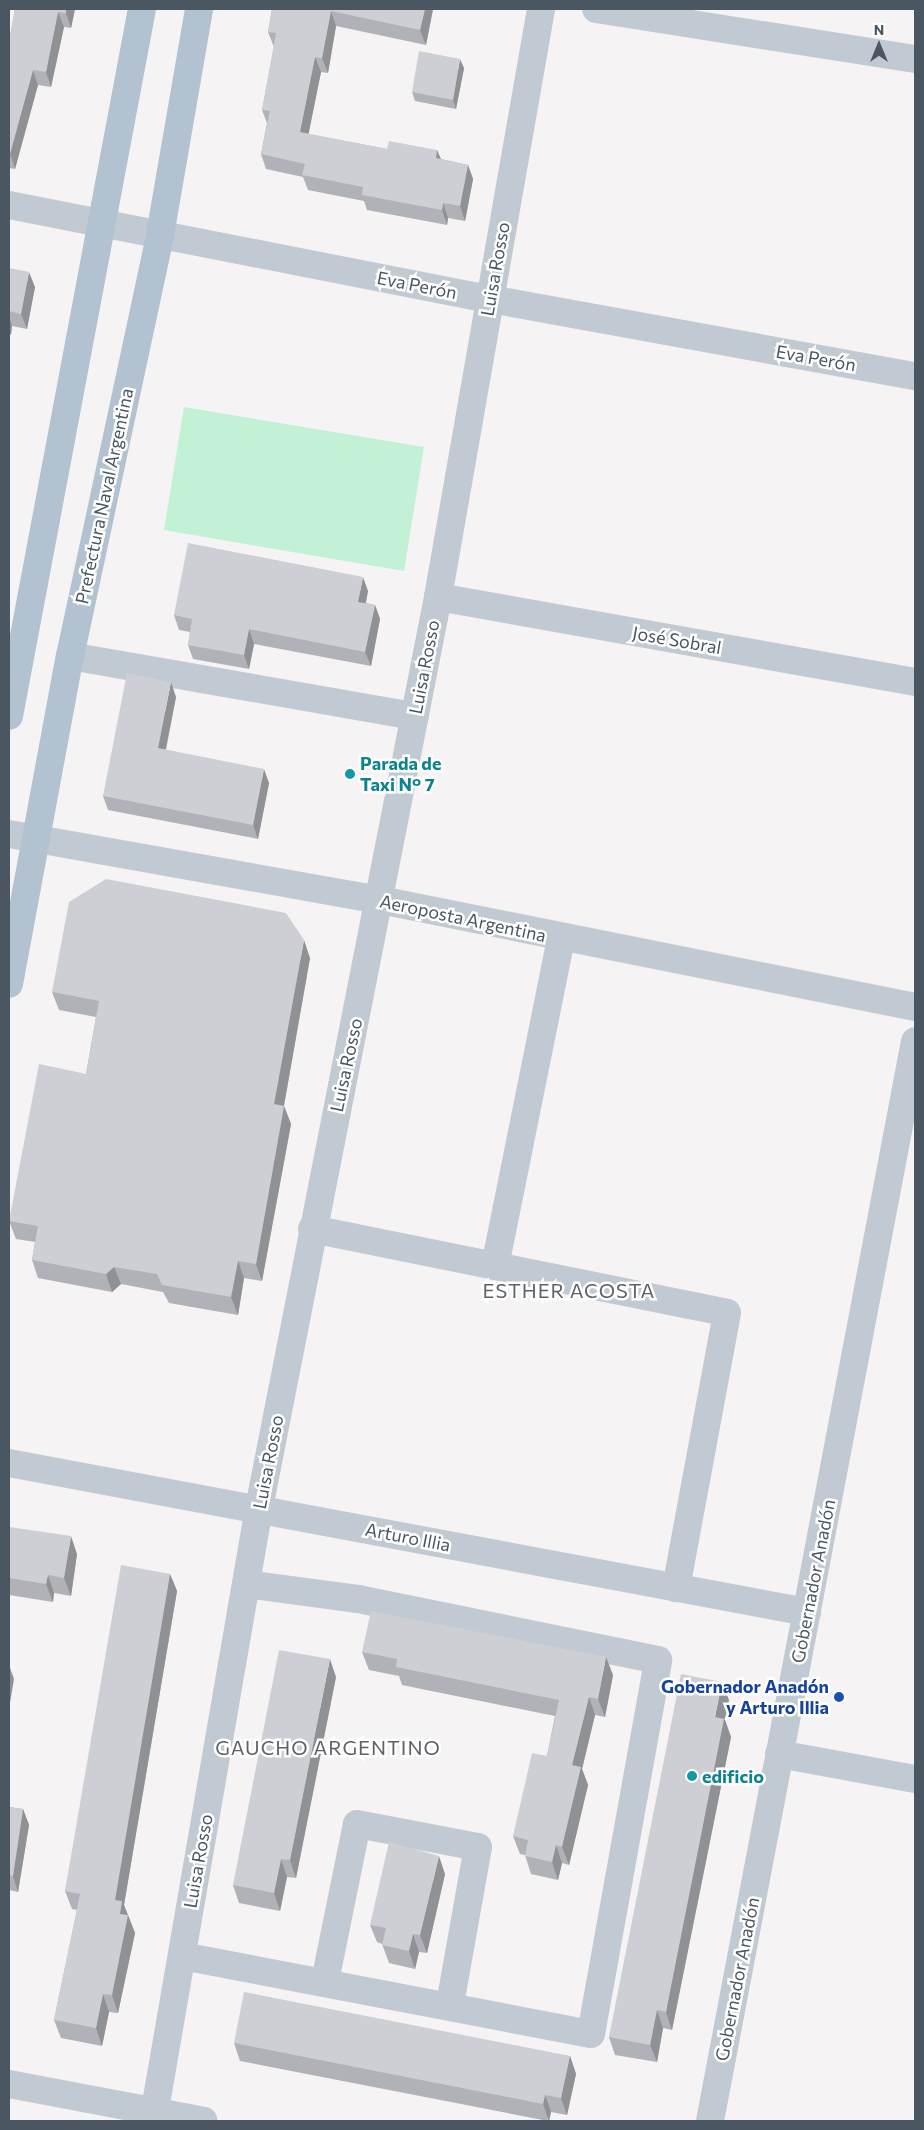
<!DOCTYPE html>
<meta charset="utf-8">
<style>
body{margin:0}
#map{position:relative;width:924px;height:2130px;overflow:hidden;background:#f5f3f3;font-family:Commissioner,sans-serif}
div>[style]{position:absolute}
[style*='--x']{left:calc(var(--x)*1px);top:calc(var(--y)*1px);width:calc(var(--w)*1px);rotate:calc(var(--a)*1deg)}
.green>*{inset:0;background:#c3f1d5}
.minor>*{height:28px;margin:-14px;padding:0 14px;transform-origin:14px;border-radius:14px;background:#c1cad2}
.major>*{height:28px;margin:-14px;padding:0 14px;transform-origin:14px;border-radius:14px;background:#b3c2d1}
.wall>*{inset:0;background:#b0b2b7}
.shaded-wall>*{inset:0;background:#909195}
.building>*{inset:0;background:#cdcfd5}
.dots>*{width:14px;height:14px;translate:-50% -50%;box-sizing:border-box;border:2px solid #fff;border-radius:50%}
span{translate:-50% -50%;white-space:nowrap;text-align:center;line-height:1.15;-webkit-text-stroke:5px #fff;paint-order:stroke}
.street-label{font-size:18px;color:#4a5661}
.culture-label{font-size:18px;color:#0d838f;font-weight:700}
.left{translate:0 -50%;text-align:left}
.transit-label{font-size:18px;color:#164399;font-weight:700}
.right{translate:-100% -50%;text-align:right}
.quarter-label{font-size:20px;color:#5f6368;letter-spacing:1px}
.frame{position:absolute;inset:0;border:10px solid #4a5661;pointer-events:none}
.north{position:absolute;left:854px;top:20px;width:50px;height:50px;-webkit-text-stroke:4px #fff;paint-order:stroke;rotate:0deg;font-size:14px;font-weight:700;line-height:20px;text-align:center;color:#4a5661}
.north::after{content:'';display:block;margin:auto;width:18px;height:22px;background:#4a5661;clip-path:polygon(50% 0,100% 100%,50% 72%,0 100%)}
</style>
<div id="map">
<div class="green">
<div style="clip-path:polygon(184px 407px,424px 447px,404px 571px,164px 530px)"></div>
</div>
<div class="minor">
<div style="--x:596;--y:9;--w:323;--a:8.9"></div>
<div style="--x:9;--y:205;--w:490;--a:11.1"></div>
<div style="--x:490;--y:299;--w:432;--a:10.3"></div>
<div style="--x:438;--y:597;--w:485;--a:10.1"></div>
<div style="--x:70;--y:656;--w:350;--a:9.9"></div>
<div style="--x:9;--y:834;--w:377;--a:10.1"></div>
<div style="--x:380;--y:900;--w:546;--a:11.31"></div>
<div style="--x:312;--y:1229;--w:423;--a:11.4"></div>
<div style="--x:727;--y:1313;--w:280;--a:100.5"></div>
<div style="--x:495;--y:1266;--w:335;--a:-78.6"></div>
<div style="--x:9;--y:1463;--w:812;--a:10.58"></div>
<div style="--x:779;--y:1754;--w:138;--a:10.4"></div>
<div style="--x:182;--y:1956;--w:416;--a:10.8"></div>
<div style="--x:591;--y:2034;--w:380;--a:-79.8"></div>
<div style="--x:658;--y:1660;--w:306;--a:-168.5"></div>
<div style="--x:358;--y:1599;--w:113;--a:-172.4"></div>
<div style="--x:325;--y:1981;--w:160;--a:-78.5"></div>
<div style="--x:357;--y:1824;--w:123;--a:10.8"></div>
<div style="--x:478;--y:1847;--w:159;--a:100.1"></div>
<div style="--x:9;--y:2084;--w:198;--a:10.7"></div>
<div style="--x:153;--y:2121;--w:622;--a:-80.19"></div>
<div style="--x:259;--y:1508;--w:928;--a:-78.88"></div>
<div style="--x:438;--y:597;--w:597;--a:-80.06"></div>
<div style="--x:710;--y:2121;--w:1099;--a:-79.25"></div>
</div>
<div class="major">
<div style="--x:9;--y:716;--w:719;--a:-79.35"></div>
<div style="--x:9;--y:984;--w:334;--a:-79.5"></div>
<div style="--x:70;--y:656;--w:431;--a:-77.9"></div>
<div style="--x:160;--y:235;--w:229;--a:-80.2"></div>
</div>
<div class="wall">
<div style="clip-path:polygon(15px 9px,75px 9px,71px 28px,64px 27px,51px 87px,38px 85px,15px 169px,9px 168px,9px 42px)"></div>
<div style="clip-path:polygon(272px 9px,433px 9px,426px 45px,336px 26px,328px 73px,321px 72px,308px 134px,387px 149px,437px 150px,441px 159px,468px 165px,473px 179px,465px 221px,448px 218px,447px 225px,367px 210px,364px 201px,308px 190px,303px 177px,266px 169px,261px 154px,267px 123px,262px 110px,274px 47px,268px 32px)"></div>
<div style="clip-path:polygon(464px 68px,456px 109px,415px 101px,412px 92px)"></div>
<div style="clip-path:polygon(9px 268px,35px 287px,27px 329px,12px 326px,11px 335px,9px 334px)"></div>
<div style="clip-path:polygon(368px 591px,366px 603px,375px 605px,380px 619px,371px 666px,254px 644px,249px 669px,193px 659px,188px 645px,190px 632px,179px 630px,174px 615px)"></div>
<div style="clip-path:polygon(176px 697px,166px 750px,269px 783px,258px 839px,108px 810px,103px 796px)"></div>
<div style="clip-path:polygon(310px 958px,284px 1106px,291px 1124px,262px 1281px,244px 1278px,238px 1315px,169px 1303px,163px 1292px,121px 1284px,112px 1292px,38px 1278px,32px 1260px,35px 1242px,16px 1239px,9px 1221px,86px 1074px,96px 1017px,59px 1010px,52px 992px)"></div>
<div style="clip-path:polygon(9px 1527px,77px 1554px,71px 1596px,54px 1593px,53px 1602px,9px 1595px)"></div>
<div style="clip-path:polygon(170px 1574px,177px 1591px,124px 1905px,135px 1933px,118px 2013px,109px 2012px,102px 2046px,61px 2038px,54px 2020px,77px 1910px,72px 1909px,65px 1891px)"></div>
<div style="clip-path:polygon(362px 1652px,613px 1675px,605px 1717px,595px 1715px,582px 1769px,588px 1785px,569px 1865px,562px 1863px,558px 1880px,531px 1874px,525px 1855px,520px 1854px,513px 1836px,547px 1756px,555px 1716px,402px 1685px,399px 1676px,369px 1670px)"></div>
<div style="clip-path:polygon(336px 1677px,296px 1878px,287px 1877px,280px 1911px,239px 1903px,233px 1885px)"></div>
<div style="clip-path:polygon(729px 1700px,725px 1720px,731px 1737px,672px 2030px,663px 2028px,657px 2062px,615px 2055px,609px 2037px)"></div>
<div style="clip-path:polygon(9px 1807px,23px 1809px,29px 1825px,18px 1892px,9px 1890px)"></div>
<div style="clip-path:polygon(445px 1874px,427px 1953px,419px 1952px,415px 1969px,389px 1963px,382px 1944px,377px 1942px,370px 1925px)"></div>
<div style="clip-path:polygon(234px 2043px,570px 2056px,576px 2074px,567px 2115px,551px 2112px,549px 2121px,548px 2121px,240px 2061px)"></div>
</div>
<div class="shaded-wall">
<div style="clip-path:polygon(66px 9px,75px 9px,71px 28px,66px 13px)"></div>
<div style="clip-path:polygon(425px 9px,433px 9px,426px 45px,420px 30px)"></div>
<div style="clip-path:polygon(331px 11px,336px 26px,328px 73px,322px 58px)"></div>
<div style="clip-path:polygon(58px 12px,64px 27px,51px 87px,46px 72px)"></div>
<div style="clip-path:polygon(315px 57px,321px 72px,306px 147px,300px 132px)"></div>
<div style="clip-path:polygon(460px 59px,464px 68px,456px 109px,453px 100px)"></div>
<div style="clip-path:polygon(33px 70px,38px 85px,15px 169px,10px 154px)"></div>
<div style="clip-path:polygon(437px 150px,443px 165px,436px 158px)"></div>
<div style="clip-path:polygon(468px 165px,473px 179px,465px 221px,460px 206px)"></div>
<div style="clip-path:polygon(443px 203px,448px 218px,447px 225px,442px 210px)"></div>
<div style="clip-path:polygon(29px 272px,35px 287px,27px 329px,21px 314px)"></div>
<div style="clip-path:polygon(9px 316px,12px 326px,11px 335px,9px 329px)"></div>
<div style="clip-path:polygon(363px 577px,368px 591px,363px 616px,358px 602px)"></div>
<div style="clip-path:polygon(375px 605px,380px 619px,371px 666px,365px 652px)"></div>
<div style="clip-path:polygon(249px 629px,254px 644px,249px 669px,244px 655px)"></div>
<div style="clip-path:polygon(171px 682px,176px 697px,163px 762px,158px 748px)"></div>
<div style="clip-path:polygon(264px 769px,269px 783px,258px 839px,253px 825px)"></div>
<div style="clip-path:polygon(304px 940px,310px 958px,281px 1122px,274px 1104px)"></div>
<div style="clip-path:polygon(284px 1106px,291px 1124px,262px 1281px,256px 1264px)"></div>
<div style="clip-path:polygon(238px 1261px,244px 1278px,238px 1315px,231px 1297px)"></div>
<div style="clip-path:polygon(114px 1267px,121px 1284px,112px 1292px,106px 1274px)"></div>
<div style="clip-path:polygon(71px 1536px,77px 1554px,71px 1596px,64px 1578px)"></div>
<div style="clip-path:polygon(170px 1574px,177px 1591px,124px 1905px,135px 1933px,118px 2013px,112px 1995px,115px 1900px)"></div>
<div style="clip-path:polygon(48px 1575px,54px 1593px,53px 1602px,46px 1584px)"></div>
<div style="clip-path:polygon(606px 1657px,613px 1675px,605px 1717px,598px 1699px)"></div>
<div style="clip-path:polygon(330px 1659px,336px 1677px,296px 1878px,290px 1860px)"></div>
<div style="clip-path:polygon(9px 1665px,14px 1679px,9px 1709px)"></div>
<div style="clip-path:polygon(722px 1682px,729px 1700px,725px 1720px,731px 1737px,672px 2030px,666px 2012px,715px 1717px)"></div>
<div style="clip-path:polygon(589px 1697px,595px 1715px,582px 1769px,588px 1785px,569px 1865px,562px 1847px,572px 1765px)"></div>
<div style="clip-path:polygon(23px 1809px,29px 1825px,18px 1892px,13px 1876px)"></div>
<div style="clip-path:polygon(556px 1845px,562px 1863px,558px 1880px,552px 1862px)"></div>
<div style="clip-path:polygon(439px 1856px,445px 1874px,427px 1953px,420px 1935px)"></div>
<div style="clip-path:polygon(281px 1859px,287px 1877px,280px 1911px,274px 1893px)"></div>
<div style="clip-path:polygon(413px 1934px,419px 1952px,415px 1969px,409px 1951px)"></div>
<div style="clip-path:polygon(103px 1994px,109px 2012px,102px 2046px,96px 2028px)"></div>
<div style="clip-path:polygon(657px 2010px,663px 2028px,657px 2062px,650px 2045px)"></div>
<div style="clip-path:polygon(570px 2056px,576px 2074px,567px 2115px,561px 2098px)"></div>
<div style="clip-path:polygon(545px 2095px,551px 2112px,549px 2121px,543px 2104px)"></div>
</div>
<div class="building">
<div style="clip-path:polygon(15px 9px,66px 9px,66px 13px,58px 12px,46px 72px,33px 70px,10px 154px,9px 154px,9px 42px)"></div>
<div style="clip-path:polygon(272px 9px,425px 9px,420px 30px,331px 11px,322px 58px,315px 57px,300px 132px,387px 149px,389px 141px,437px 150px,436px 158px,468px 165px,460px 206px,443px 203px,442px 210px,362px 195px,363px 187px,302px 175px,305px 164px,261px 154px,270px 111px,262px 110px,276px 33px,268px 32px)"></div>
<div style="clip-path:polygon(419px 51px,460px 59px,453px 100px,412px 92px)"></div>
<div style="clip-path:polygon(9px 268px,29px 272px,21px 314px,9px 311px)"></div>
<div style="clip-path:polygon(188px 543px,363px 577px,358px 602px,375px 605px,365px 652px,249px 629px,244px 655px,188px 645px,192px 619px,174px 615px)"></div>
<div style="clip-path:polygon(127px 673px,171px 682px,158px 748px,264px 769px,253px 825px,103px 796px)"></div>
<div style="clip-path:polygon(106px 879px,286px 913px,304px 940px,274px 1104px,284px 1106px,256px 1264px,238px 1261px,231px 1297px,162px 1285px,157px 1274px,114px 1267px,106px 1274px,32px 1260px,38px 1226px,9px 1221px,39px 1064px,86px 1074px,99px 1001px,52px 992px,69px 902px)"></div>
<div style="clip-path:polygon(9px 1527px,71px 1536px,64px 1578px,48px 1575px,46px 1584px,9px 1578px)"></div>
<div style="clip-path:polygon(121px 1565px,170px 1574px,115px 1900px,122px 1901px,120px 1914px,128px 1915px,112px 1995px,103px 1994px,96px 2028px,54px 2020px,80px 1894px,65px 1891px)"></div>
<div style="clip-path:polygon(371px 1611px,606px 1657px,598px 1699px,589px 1697px,572px 1765px,581px 1767px,562px 1847px,556px 1845px,552px 1862px,525px 1856px,528px 1840px,513px 1836px,532px 1753px,547px 1756px,559px 1700px,396px 1667px,397px 1659px,362px 1652px)"></div>
<div style="clip-path:polygon(279px 1650px,330px 1659px,290px 1860px,281px 1859px,274px 1893px,233px 1885px)"></div>
<div style="clip-path:polygon(681px 1674px,722px 1682px,715px 1717px,724px 1719px,666px 2012px,657px 2010px,650px 2045px,609px 2037px)"></div>
<div style="clip-path:polygon(9px 1807px,23px 1809px,13px 1876px,9px 1875px)"></div>
<div style="clip-path:polygon(389px 1842px,439px 1856px,420px 1935px,413px 1934px,409px 1951px,382px 1945px,386px 1928px,370px 1925px)"></div>
<div style="clip-path:polygon(244px 1992px,570px 2056px,561px 2098px,545px 2095px,543px 2104px,234px 2043px)"></div>
</div>
<div class="dots">
<div style="left:350px;top:774px;background:#0f9aa8"></div>
<div style="left:839px;top:1697px;background:#1a4fb4"></div>
<div style="left:692px;top:1776px;background:#0f9aa8"></div>
</div>
<div class="street-label">
<span style="left:495px;top:269px;rotate:-80deg">Luisa Rosso</span>
<span style="left:417px;top:285px;rotate:11deg">Eva Perón</span>
<span style="left:816px;top:358px;rotate:10deg">Eva Perón</span>
<span style="left:104px;top:496px;rotate:-78deg">Prefectura Naval Argentina</span>
<span style="left:677px;top:640px;rotate:10deg">José Sobral</span>
<span style="left:424px;top:667px;rotate:-79deg">Luisa Rosso</span>
<span style="left:463px;top:918px;rotate:12deg">Aeroposta Argentina</span>
<span style="left:346px;top:1065px;rotate:-78deg">Luisa Rosso</span>
<span style="left:268px;top:1462px;rotate:-79deg">Luisa Rosso</span>
<span style="left:408px;top:1537px;rotate:11deg">Arturo Illia</span>
<span style="left:813px;top:1581px;rotate:-79deg">Gobernador Anadón</span>
<span style="left:198px;top:1861px;rotate:-80deg">Luisa Rosso</span>
<span style="left:737px;top:1979px;rotate:-79deg">Gobernador Anadón</span>
</div>
<div class="culture-label">
<span class="left" style="left:360px;top:774px">Parada de<br>Taxi N° 7</span>
<span class="left" style="left:702px;top:1776px">edificio</span>
</div>
<div class="transit-label">
<span class="right" style="left:829px;top:1697px">Gobernador Anadón<br>y Arturo Illia</span>
</div>
<div class="quarter-label">
<span style="left:569px;top:1290px">ESTHER ACOSTA</span>
<span style="left:328px;top:1747px">GAUCHO ARGENTINO</span>
</div>
<div class="frame"></div>
<div class="north">N</div>
</div>
